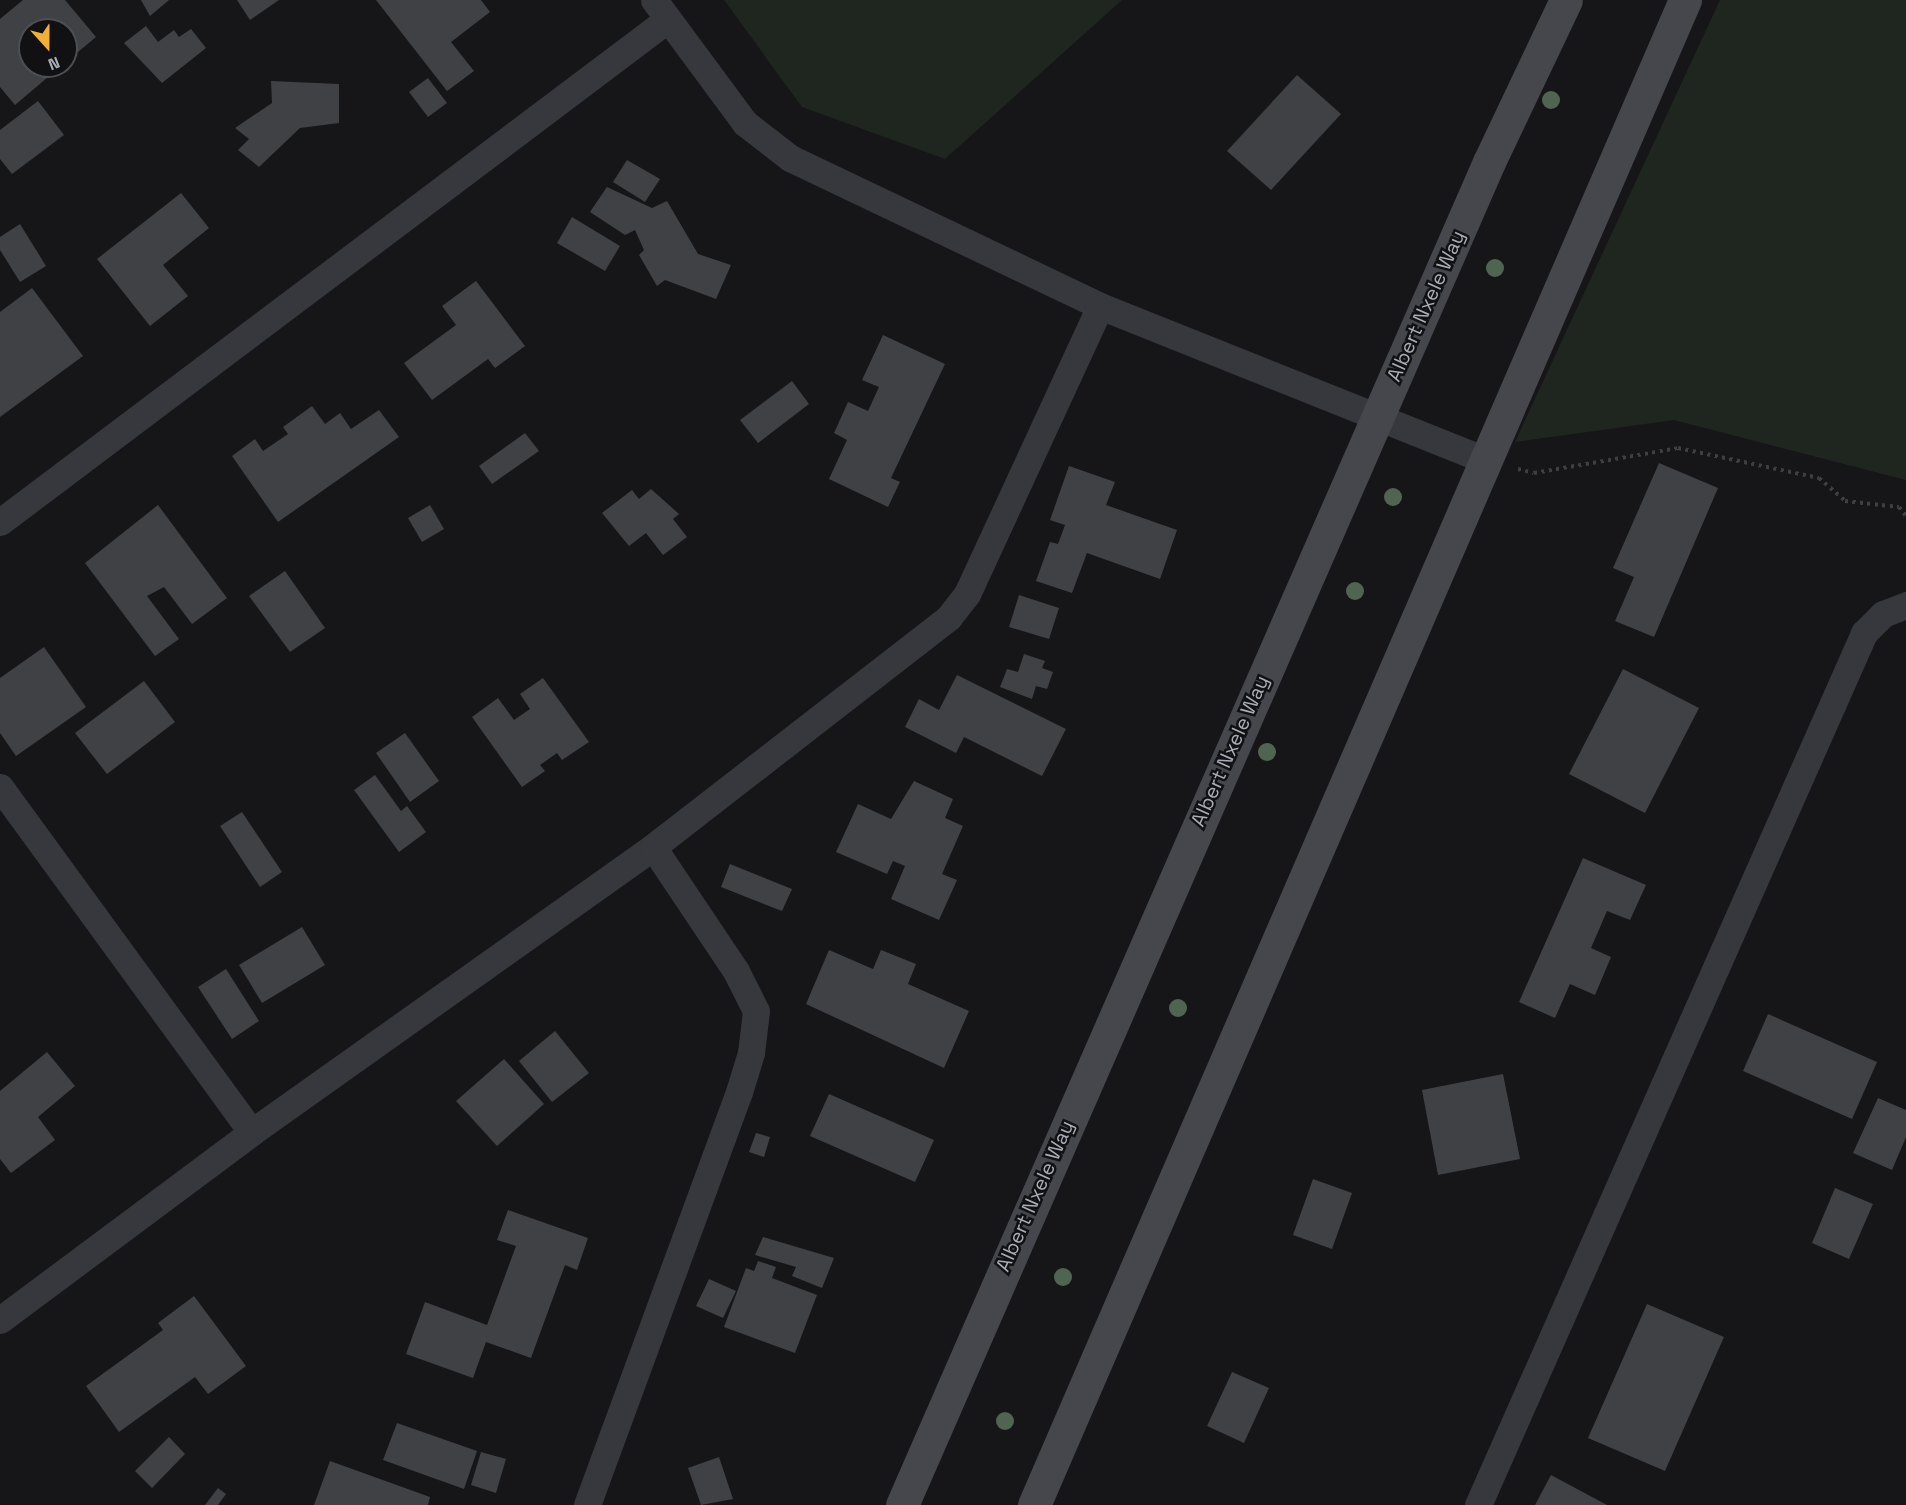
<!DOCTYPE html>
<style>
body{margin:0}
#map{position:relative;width:1906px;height:1505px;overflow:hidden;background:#161618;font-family:"Space Grotesk",sans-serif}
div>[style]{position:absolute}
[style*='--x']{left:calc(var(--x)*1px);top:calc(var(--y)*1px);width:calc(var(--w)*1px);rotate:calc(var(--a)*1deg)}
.green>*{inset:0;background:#1e261f}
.building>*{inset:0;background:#404145}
.path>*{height:4px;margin-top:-2px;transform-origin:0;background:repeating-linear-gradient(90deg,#3d3f44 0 3px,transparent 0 7.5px)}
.minor>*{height:27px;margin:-13.5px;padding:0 13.5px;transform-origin:13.5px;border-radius:13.5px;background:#37383d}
.secondary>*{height:33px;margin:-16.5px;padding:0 16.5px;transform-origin:16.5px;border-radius:16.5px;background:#45474d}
.trees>*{width:18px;height:18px;margin:-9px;border-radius:50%;background:#506452}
span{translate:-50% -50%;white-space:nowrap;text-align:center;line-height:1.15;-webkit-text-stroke:5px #111113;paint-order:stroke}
.street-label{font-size:20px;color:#a8adb8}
.north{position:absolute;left:18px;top:18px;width:60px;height:60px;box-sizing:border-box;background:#111113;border:2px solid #4d4f55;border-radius:50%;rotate:159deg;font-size:16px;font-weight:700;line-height:24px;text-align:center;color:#a8adb8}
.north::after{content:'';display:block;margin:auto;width:21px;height:27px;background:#f2b134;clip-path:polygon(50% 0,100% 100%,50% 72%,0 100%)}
</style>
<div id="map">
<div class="green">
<div style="clip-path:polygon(724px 0,1122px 0,945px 159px,802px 107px)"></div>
<div style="clip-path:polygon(1720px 0,1906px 0,1906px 480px,1674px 420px,1515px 442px)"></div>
</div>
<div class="building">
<div style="clip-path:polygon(23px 0,65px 0,96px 37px,66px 62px,66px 30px,30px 30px,30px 66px,61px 66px,15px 105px,0 87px,0 19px)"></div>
<div style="clip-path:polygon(141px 0,169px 0,150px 16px)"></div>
<div style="clip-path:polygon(237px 0,279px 0,250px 20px)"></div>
<div style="clip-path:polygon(376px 0,481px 0,490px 12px,451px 42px,474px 71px,447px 91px)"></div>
<div style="clip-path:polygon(146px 26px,158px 42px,174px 30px,179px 37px,191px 29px,206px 48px,162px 83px,124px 43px)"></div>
<div style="clip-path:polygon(1297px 75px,1341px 114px,1271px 190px,1227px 151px)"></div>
<div style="clip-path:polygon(428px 78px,447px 103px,428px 117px,409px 92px)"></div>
<div style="clip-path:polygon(271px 81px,339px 84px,339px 123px,300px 128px,259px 167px,238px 150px,249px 139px,235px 128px,272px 103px)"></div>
<div style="clip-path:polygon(38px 101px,64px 135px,12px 174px,0 159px,0 130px)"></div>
<div style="clip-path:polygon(627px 160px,660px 179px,645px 202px,613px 182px)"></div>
<div style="clip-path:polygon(607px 187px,652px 208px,667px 201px,698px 254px,731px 265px,716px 299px,665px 280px,657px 286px,639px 255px,644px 250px,635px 230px,625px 235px,590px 212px)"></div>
<div style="clip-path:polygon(181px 193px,209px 228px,163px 265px,188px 296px,150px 326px,97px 259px)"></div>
<div style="clip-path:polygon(572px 217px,620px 246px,605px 271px,557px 243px)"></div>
<div style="clip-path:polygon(20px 224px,46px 266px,20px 282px,0 250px,0 237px)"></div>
<div style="clip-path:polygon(476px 281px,525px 346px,495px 368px,488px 359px,432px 400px,404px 363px,456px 325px,442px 306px)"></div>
<div style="clip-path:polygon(32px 288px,83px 356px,0 417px,0 312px)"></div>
<div style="clip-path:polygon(883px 335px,945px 364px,891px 478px,900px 482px,888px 507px,829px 479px,847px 440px,834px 433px,848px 402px,868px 411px,879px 387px,862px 380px)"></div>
<div style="clip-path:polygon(792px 381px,809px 404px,758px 443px,740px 420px)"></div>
<div style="clip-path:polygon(312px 406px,325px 424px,340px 413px,351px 429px,379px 410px,399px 437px,278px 522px,232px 456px,255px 439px,263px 451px,288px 434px,283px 427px)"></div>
<div style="clip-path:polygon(525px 433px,539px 451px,492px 484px,479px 466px)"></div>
<div style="clip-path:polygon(1659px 463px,1718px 488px,1654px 637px,1615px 621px,1634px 577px,1613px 568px)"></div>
<div style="clip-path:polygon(1069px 466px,1115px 482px,1106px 505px,1177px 530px,1160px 579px,1087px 553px,1072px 593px,1036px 581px,1050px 542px,1058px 544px,1065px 525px,1050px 520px)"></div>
<div style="clip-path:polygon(651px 489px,679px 514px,673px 519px,687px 537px,663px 555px,646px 533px,629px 546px,602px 513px,632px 490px,639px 499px)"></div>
<div style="clip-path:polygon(158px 505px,227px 598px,192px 624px,164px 587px,147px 596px,179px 639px,155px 656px,85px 563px)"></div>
<div style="clip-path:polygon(430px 505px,444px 529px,422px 542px,408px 518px)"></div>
<div style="clip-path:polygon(285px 571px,325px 628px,290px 652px,249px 596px)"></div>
<div style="clip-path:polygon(1019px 595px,1059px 608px,1049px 639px,1009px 627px)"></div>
<div style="clip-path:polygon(44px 647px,86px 707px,16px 756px,0 733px,0 678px)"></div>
<div style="clip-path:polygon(1024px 654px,1045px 661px,1042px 668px,1053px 672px,1047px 689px,1036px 686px,1032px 699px,1000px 687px,1007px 669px,1018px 672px)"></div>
<div style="clip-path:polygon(1623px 669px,1699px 708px,1645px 813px,1569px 774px)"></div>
<div style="clip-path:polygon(957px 675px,1066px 729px,1042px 776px,964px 737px,956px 753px,905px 727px,919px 699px,939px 710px)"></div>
<div style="clip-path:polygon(543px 678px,589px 742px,562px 760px,557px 753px,540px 765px,545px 771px,522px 787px,472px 717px,498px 698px,514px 720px,530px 709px,520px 694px)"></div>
<div style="clip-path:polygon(144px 681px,175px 722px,107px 774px,75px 733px)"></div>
<div style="clip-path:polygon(405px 733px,439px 781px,410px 802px,376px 753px)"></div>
<div style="clip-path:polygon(375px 775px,401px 811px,407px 806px,426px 832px,399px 852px,354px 790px)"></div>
<div style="clip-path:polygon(914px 781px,953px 799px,945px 818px,963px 826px,942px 874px,957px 880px,939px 920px,891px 899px,905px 866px,893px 861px,887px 874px,836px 852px,858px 804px,891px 819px)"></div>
<div style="clip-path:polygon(242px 812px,282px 872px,260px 887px,220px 826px)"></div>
<div style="clip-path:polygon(1583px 858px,1646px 885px,1630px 920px,1607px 911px,1591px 948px,1611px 957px,1595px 995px,1570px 984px,1555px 1018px,1519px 1002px)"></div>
<div style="clip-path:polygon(730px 864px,792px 889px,782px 911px,721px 887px)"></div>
<div style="clip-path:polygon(302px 927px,325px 965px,262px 1003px,239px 965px)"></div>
<div style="clip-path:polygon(829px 950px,873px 969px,881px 950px,916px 964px,908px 984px,969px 1011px,944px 1068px,806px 1004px)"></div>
<div style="clip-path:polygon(226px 969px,259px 1021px,232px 1039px,198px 987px)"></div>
<div style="clip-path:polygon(1768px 1014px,1877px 1062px,1852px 1119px,1743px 1071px)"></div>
<div style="clip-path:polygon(555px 1031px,589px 1073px,552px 1102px,519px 1061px)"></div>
<div style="clip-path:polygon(47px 1052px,75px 1086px,38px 1117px,55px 1140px,11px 1173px,0 1159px,0 1091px)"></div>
<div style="clip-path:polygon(504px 1059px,544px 1104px,497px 1146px,456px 1101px)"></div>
<div style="clip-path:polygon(1503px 1074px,1520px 1159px,1438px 1175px,1422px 1090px)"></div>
<div style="clip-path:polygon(829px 1094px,934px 1140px,915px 1182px,810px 1136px)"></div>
<div style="clip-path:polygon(1878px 1098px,1906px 1110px,1906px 1137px,1892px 1170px,1853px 1153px)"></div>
<div style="clip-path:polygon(756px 1133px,770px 1137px,764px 1157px,749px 1152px)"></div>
<div style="clip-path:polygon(1313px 1179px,1352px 1193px,1332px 1249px,1293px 1235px)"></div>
<div style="clip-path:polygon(1835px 1188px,1873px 1204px,1849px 1259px,1812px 1243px)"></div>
<div style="clip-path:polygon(508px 1210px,588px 1238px,577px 1270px,565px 1265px,531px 1358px,486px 1342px,473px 1378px,406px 1354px,425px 1302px,487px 1325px,516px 1246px,497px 1240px)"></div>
<div style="clip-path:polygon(763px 1237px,834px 1258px,822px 1288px,792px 1276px,796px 1267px,755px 1255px)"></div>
<div style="clip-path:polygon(758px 1261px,776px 1267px,772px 1278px,817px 1295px,795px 1353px,724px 1327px,746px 1268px,754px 1271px)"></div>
<div style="clip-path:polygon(709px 1279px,736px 1291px,723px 1318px,696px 1306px)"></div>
<div style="clip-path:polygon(194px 1296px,246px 1366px,208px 1394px,195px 1377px,119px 1432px,86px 1386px,163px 1330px,158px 1323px)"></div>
<div style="clip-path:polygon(1647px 1304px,1724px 1337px,1665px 1471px,1588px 1438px)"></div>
<div style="clip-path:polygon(1232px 1372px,1269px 1388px,1244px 1443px,1207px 1426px)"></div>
<div style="clip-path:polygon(397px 1423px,477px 1451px,464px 1489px,383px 1460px)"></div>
<div style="clip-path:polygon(169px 1437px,185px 1454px,152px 1488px,135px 1471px)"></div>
<div style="clip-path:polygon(481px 1452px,506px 1459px,496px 1493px,471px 1485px)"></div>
<div style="clip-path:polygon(719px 1457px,733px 1499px,701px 1505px,688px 1468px)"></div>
<div style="clip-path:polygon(330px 1461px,430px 1497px,428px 1505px,314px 1505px)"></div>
<div style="clip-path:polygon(1551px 1475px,1607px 1505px,1535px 1505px)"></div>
<div style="clip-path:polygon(218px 1488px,226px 1494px,218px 1505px,205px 1505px)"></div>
</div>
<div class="path">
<div style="--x:1518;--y:469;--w:16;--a:14"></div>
<div style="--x:1534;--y:473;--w:146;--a:-9.8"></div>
<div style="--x:1678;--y:448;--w:144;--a:12"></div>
<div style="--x:1819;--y:478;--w:35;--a:41"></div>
<div style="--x:1845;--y:501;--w:54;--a:6.3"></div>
<div style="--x:1899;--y:507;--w:11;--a:52"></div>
</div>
<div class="minor">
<div style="--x:654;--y:0;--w:153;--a:53.5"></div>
<div style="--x:745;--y:123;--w:57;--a:37.9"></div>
<div style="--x:790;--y:158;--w:344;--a:25.5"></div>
<div style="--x:1100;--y:306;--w:415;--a:21.8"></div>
<div style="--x:0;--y:522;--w:835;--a:-36.97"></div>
<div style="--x:0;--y:787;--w:427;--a:53.9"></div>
<div style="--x:0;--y:1320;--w:314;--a:-36.7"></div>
<div style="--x:252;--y:1132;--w:492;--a:-35.4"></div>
<div style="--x:653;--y:847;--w:375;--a:-37.8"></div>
<div style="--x:949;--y:617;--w:29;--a:-52"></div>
<div style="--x:967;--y:594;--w:317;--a:-65.2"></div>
<div style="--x:587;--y:1505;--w:440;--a:-69.8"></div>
<div style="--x:739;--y:1092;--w:41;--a:-72.9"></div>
<div style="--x:751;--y:1053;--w:42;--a:-83.2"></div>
<div style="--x:756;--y:1011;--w:45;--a:-116.6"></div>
<div style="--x:736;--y:971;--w:149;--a:-123.8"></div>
<div style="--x:1478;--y:1505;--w:954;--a:-66.12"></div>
<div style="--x:1864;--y:633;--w:27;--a:-45"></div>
<div style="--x:1883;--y:614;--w:25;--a:-21"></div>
</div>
<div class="secondary">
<div style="--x:902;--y:1505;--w:1466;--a:-66.39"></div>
<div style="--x:1489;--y:162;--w:179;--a:-64.6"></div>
<div style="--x:1034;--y:1505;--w:1640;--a:-66.61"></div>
</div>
<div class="trees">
<div style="left:1551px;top:100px"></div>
<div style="left:1495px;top:268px"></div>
<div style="left:1393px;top:497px"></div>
<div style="left:1355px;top:591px"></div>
<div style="left:1267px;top:752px"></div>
<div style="left:1178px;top:1008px"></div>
<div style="left:1063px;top:1277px"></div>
<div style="left:1005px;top:1421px"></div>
</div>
<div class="street-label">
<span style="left:1426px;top:306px;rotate:-66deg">Albert Nxele Way</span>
<span style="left:1230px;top:751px;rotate:-66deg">Albert Nxele Way</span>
<span style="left:1035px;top:1196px;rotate:-66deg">Albert Nxele Way</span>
</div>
<div class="north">N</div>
</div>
